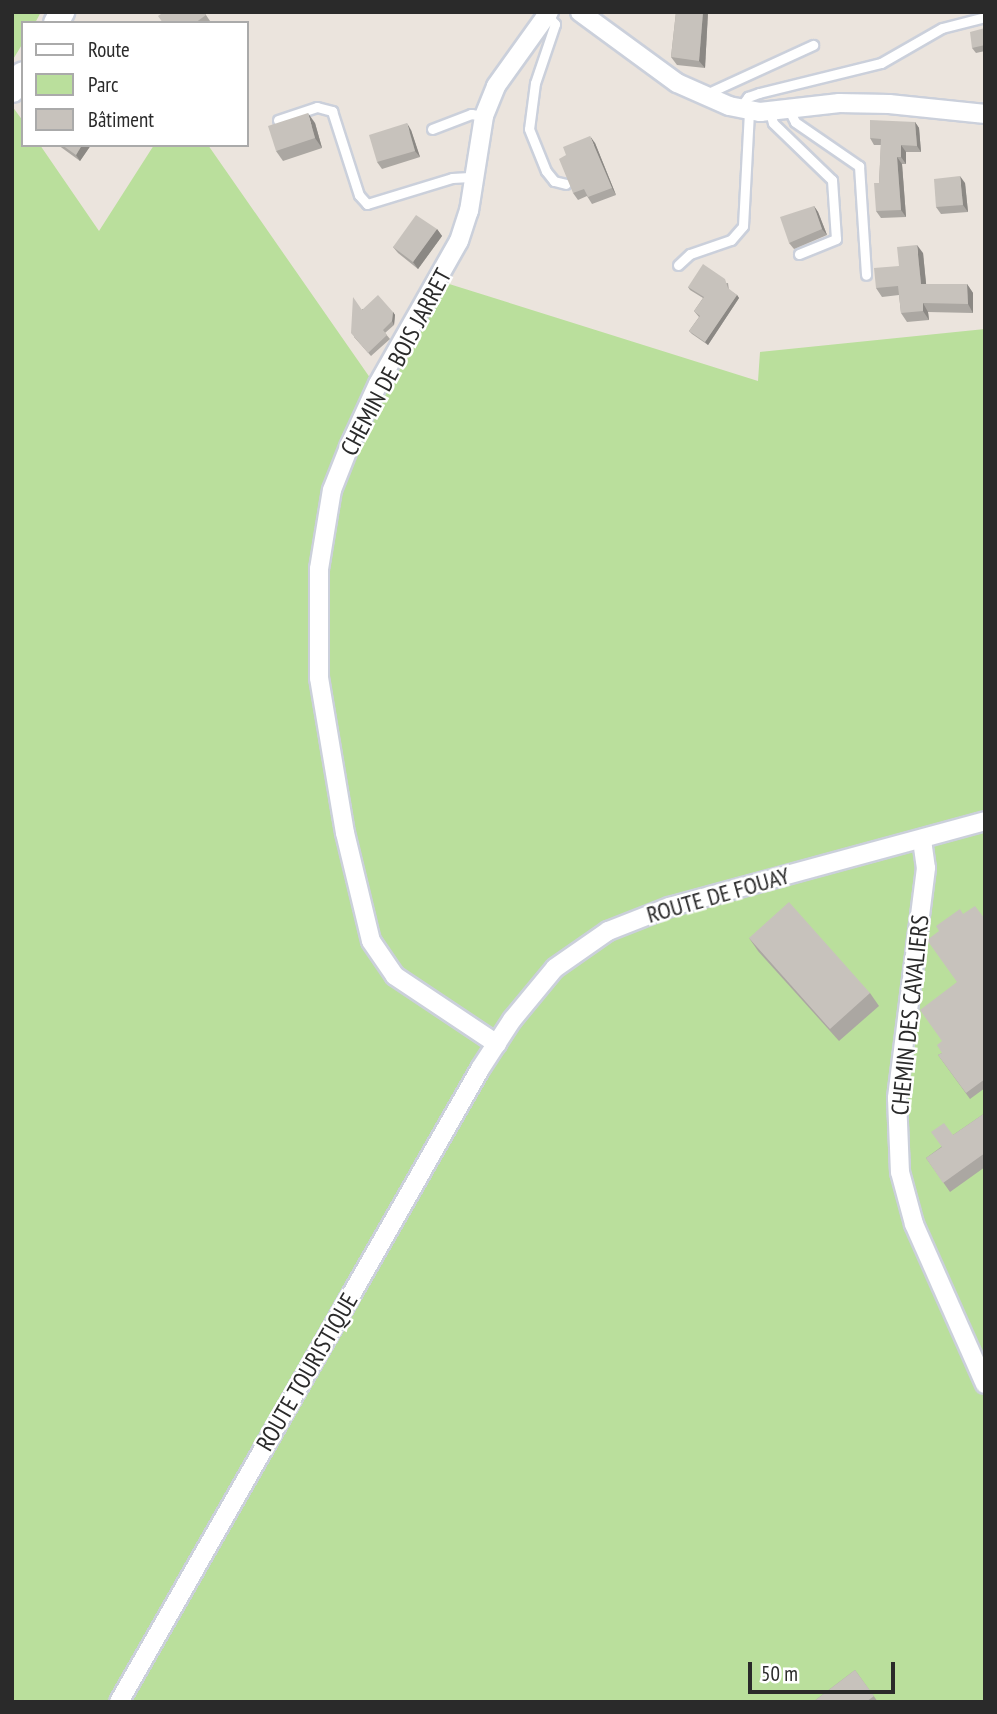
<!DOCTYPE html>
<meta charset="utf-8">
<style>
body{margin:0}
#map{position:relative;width:997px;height:1714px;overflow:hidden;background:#ebe4dd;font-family:"PT Sans Narrow",sans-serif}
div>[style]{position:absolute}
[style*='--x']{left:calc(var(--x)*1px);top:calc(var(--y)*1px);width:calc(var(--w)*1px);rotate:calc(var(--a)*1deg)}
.green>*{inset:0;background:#badf9c}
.roads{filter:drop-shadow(2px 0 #cbd0db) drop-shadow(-2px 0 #cbd0db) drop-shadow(0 2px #cbd0db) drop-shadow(0 -2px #cbd0db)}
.service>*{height:9px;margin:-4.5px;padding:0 4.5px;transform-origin:4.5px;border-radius:4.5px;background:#fff}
.minor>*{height:18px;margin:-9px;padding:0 9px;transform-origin:9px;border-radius:9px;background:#fff}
.secondary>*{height:24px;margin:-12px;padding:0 12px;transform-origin:12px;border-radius:12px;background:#fff}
.wall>*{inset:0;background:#aba7a2}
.shaded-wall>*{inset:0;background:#8b8884}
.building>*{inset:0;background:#c7c2bc}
span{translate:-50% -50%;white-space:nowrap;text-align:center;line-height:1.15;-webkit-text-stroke:5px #fff;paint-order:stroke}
.street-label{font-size:24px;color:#2a2a2a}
.frame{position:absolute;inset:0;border:14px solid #2a2a2a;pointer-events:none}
.legend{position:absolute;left:21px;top:21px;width:228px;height:126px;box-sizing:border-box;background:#fff;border:2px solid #aaa;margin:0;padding:9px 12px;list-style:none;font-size:21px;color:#2a2a2a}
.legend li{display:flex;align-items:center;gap:14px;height:35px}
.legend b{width:35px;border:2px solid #aaa}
.scale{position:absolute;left:748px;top:1662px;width:147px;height:32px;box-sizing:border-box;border:4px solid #2a2a2a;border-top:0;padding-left:9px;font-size:21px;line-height:24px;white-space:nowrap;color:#2a2a2a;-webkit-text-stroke:5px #fff;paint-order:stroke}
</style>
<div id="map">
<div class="green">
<div style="clip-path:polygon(12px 12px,41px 12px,35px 23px,23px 23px,23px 43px,12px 61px)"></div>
<div style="clip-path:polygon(12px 106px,23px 121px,23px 145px,40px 145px,99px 231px,154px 145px,208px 145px,382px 395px,446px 283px,758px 381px,760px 352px,985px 329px,985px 1702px,12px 1702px)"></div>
</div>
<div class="roads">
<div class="service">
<div style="--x:547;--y:15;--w:12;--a:48"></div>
<div style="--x:555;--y:24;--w:62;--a:108.7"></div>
<div style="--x:535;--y:83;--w:46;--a:97.4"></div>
<div style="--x:529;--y:129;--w:45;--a:68"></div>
<div style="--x:546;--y:171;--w:13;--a:51"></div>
<div style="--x:554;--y:181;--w:12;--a:14"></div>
<div style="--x:706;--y:94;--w:118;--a:-24.6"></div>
<div style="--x:740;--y:108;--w:14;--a:-54"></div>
<div style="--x:748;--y:97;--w:12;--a:-20"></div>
<div style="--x:759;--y:93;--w:126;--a:-13.8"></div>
<div style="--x:881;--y:63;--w:70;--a:-29.8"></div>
<div style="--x:942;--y:28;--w:44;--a:-14.3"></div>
<div style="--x:789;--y:110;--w:13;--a:63"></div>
<div style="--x:795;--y:122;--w:78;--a:34.5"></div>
<div style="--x:859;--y:166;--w:109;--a:86.3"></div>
<div style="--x:770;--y:112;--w:11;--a:75"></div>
<div style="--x:773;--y:123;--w:82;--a:44"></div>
<div style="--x:832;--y:180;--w:59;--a:86.1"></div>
<div style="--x:836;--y:239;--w:40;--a:158"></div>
<div style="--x:278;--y:120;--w:41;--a:-18.4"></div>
<div style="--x:317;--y:107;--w:16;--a:15"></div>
<div style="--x:332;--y:111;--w:88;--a:72.2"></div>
<div style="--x:359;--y:195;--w:12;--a:48"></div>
<div style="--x:367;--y:204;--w:89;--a:-17"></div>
<div style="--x:452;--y:178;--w:22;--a:-3"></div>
<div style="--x:432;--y:129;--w:42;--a:-21"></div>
<div style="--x:471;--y:114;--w:13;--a:9"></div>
<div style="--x:678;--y:265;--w:16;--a:-43"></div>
<div style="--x:690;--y:254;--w:43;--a:-18.9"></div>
<div style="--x:731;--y:240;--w:18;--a:-49"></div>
<div style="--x:743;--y:226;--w:116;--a:-87"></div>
</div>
<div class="minor">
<div style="--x:580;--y:12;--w:120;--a:36.2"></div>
<div style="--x:677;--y:83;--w:57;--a:23.9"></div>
<div style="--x:729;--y:106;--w:32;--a:11"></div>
<div style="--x:760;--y:112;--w:80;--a:-6.5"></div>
<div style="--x:839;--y:103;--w:50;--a:1.1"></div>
<div style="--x:889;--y:104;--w:97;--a:5.9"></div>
<div style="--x:922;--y:840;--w:28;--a:82"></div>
<div style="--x:926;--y:868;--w:232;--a:97.2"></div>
<div style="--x:897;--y:1098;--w:74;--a:87.7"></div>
<div style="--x:900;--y:1172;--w:54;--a:74.9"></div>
<div style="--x:914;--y:1224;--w:175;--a:66.1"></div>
<div style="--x:497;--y:1044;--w:123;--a:-146.3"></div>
<div style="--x:395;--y:976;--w:42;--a:-124.4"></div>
<div style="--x:371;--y:941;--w:111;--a:-103.5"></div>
<div style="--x:345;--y:833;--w:157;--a:-99.5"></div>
<div style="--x:319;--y:678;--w:109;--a:-90"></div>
<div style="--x:319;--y:569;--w:80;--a:-80.7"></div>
<div style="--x:332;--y:490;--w:46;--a:-68.4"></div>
<div style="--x:349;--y:447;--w:69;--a:-65.3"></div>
<div style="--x:378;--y:384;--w:164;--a:-60.5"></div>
<div style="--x:459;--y:241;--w:32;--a:-72"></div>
<div style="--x:469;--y:211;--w:96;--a:-81"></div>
<div style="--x:484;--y:116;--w:32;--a:-68"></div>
<div style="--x:496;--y:86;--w:91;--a:-54.4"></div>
<div style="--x:119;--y:1702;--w:729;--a:-60.3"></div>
<div style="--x:480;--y:1069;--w:59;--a:-56.9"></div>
<div style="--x:512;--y:1020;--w:67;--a:-50.4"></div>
<div style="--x:555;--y:968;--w:65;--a:-34.9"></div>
<div style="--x:608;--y:931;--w:66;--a:-21.5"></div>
<div style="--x:669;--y:907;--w:327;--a:-15.2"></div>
</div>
<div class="secondary">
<div style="--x:56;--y:23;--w:13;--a:-61"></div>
<div style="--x:12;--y:90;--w:19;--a:-55"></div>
</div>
</div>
<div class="wall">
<div style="clip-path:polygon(204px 12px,210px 21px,208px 23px,163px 23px)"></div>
<div style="clip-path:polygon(676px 12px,708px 12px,705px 68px,677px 65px,671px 57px)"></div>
<div style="clip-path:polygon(985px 28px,985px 51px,976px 53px,972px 48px)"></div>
<div style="clip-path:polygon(915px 122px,919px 128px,921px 152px,906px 152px,906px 164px,902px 164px,906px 217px,881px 218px,876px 211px,879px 183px,881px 145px,874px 145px,870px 138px)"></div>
<div style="clip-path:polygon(315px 123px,322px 148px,283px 161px,276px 151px)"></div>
<div style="clip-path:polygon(411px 130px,420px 157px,382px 169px,377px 162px)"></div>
<div style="clip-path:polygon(595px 143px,616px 195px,592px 204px,587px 196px,578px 200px,573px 193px)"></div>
<div style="clip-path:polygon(58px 145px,91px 145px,80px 161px)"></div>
<div style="clip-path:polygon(965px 183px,968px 212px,941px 214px,936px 207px)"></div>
<div style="clip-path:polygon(814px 206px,818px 212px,827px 235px,794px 249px,789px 243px)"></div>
<div style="clip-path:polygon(437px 229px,442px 236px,418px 269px,398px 253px,393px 247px)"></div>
<div style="clip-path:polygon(923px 253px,926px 284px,967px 284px,973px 293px,973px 313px,928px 312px,929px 320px,907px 322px,901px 313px,899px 295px,882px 297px,876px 288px,899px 266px)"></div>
<div style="clip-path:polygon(728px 283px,729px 290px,737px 295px,739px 298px,708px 345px,692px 334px,689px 331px,699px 317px,694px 311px,703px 298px,690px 290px,688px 287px)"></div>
<div style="clip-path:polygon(362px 309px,393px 312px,395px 315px,394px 325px,385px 333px,390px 339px,371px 356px,354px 337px)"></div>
<div style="clip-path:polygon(963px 914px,985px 919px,985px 1088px,970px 1099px,938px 1055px,942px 1053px,942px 1041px,957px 982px)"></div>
<div style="clip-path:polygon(749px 938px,870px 993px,879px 1006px,839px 1041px,758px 951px)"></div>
<div style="clip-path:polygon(985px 1113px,985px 1167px,950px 1192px,926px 1158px,941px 1147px,953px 1135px)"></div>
<div style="clip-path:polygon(855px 1670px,878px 1702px,813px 1702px)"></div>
</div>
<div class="shaded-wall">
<div style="clip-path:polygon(703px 12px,708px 12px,705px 68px,699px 61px)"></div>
<div style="clip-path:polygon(308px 113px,315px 123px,322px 148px,315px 138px)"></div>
<div style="clip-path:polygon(915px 122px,919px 128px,921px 152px,917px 146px)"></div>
<div style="clip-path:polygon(407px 123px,411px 130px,420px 157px,415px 151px)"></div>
<div style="clip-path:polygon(590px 136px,595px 143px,616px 195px,612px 188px)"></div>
<div style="clip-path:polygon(82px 145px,91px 145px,80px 161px,76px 155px)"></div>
<div style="clip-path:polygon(901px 145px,906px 152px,906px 164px,901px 157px)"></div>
<div style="clip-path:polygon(897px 157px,902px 164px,906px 217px,901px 210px)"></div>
<div style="clip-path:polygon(960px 176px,965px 183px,968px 212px,963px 205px)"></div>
<div style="clip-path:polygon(814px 206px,818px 212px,827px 235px,822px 229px)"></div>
<div style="clip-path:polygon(437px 229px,442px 236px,418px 269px,413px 262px)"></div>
<div style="clip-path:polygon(917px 245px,923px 253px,927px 293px,921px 284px)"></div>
<div style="clip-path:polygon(967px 284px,973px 293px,973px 313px,968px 304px)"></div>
<div style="clip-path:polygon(737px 295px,739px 298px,708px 345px,705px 342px)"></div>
<div style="clip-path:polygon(923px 303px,928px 312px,929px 320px,923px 311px)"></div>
<div style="clip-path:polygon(393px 312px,395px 315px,394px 325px,392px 321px)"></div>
</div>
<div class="building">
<div style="clip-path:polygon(164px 12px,204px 12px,206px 15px,195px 23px,163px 23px,158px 16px)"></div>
<div style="clip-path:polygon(676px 12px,703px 12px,699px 61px,671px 57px)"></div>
<div style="clip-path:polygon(985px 28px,985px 45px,972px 48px,970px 32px)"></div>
<div style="clip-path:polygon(308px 113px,315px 138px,276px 151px,268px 126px)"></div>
<div style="clip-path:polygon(870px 120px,915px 122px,917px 146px,901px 145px,901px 157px,897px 157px,901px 210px,876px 211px,874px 183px,879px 183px,881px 139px,870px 138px)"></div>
<div style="clip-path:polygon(407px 123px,415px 151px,377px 162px,369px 135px)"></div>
<div style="clip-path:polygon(590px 136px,612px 188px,588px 197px,584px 189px,573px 193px,559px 159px,566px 155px,563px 147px)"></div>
<div style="clip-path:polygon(62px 145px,82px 145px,76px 155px)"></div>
<div style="clip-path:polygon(960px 176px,963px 205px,936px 207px,934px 179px)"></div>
<div style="clip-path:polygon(814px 206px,822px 229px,789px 243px,780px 217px)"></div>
<div style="clip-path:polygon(416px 215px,437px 229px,413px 262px,393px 247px)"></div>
<div style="clip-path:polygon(917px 245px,921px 284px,967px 284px,968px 304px,923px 303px,923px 311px,901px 313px,898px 286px,876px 288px,874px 268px,899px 266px,897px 247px)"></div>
<div style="clip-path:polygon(703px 264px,725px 279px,728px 288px,737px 295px,705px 342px,689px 331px,700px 316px,694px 311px,704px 297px,688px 287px)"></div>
<div style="clip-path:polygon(378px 295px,393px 312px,392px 321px,383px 330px,387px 335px,368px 353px,351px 333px,353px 297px,362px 310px)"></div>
<div style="clip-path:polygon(789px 902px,870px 993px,830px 1029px,749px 938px)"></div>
<div style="clip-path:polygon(975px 906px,985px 919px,985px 1079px,966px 1093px,938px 1055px,942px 1053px,937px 1045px,942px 1041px,920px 1010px,957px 982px,927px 940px,939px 931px,936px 926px,960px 909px,963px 914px)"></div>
<div style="clip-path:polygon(985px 1113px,985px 1153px,943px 1183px,926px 1158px,942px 1147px,931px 1132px,944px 1123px,953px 1135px)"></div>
<div style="clip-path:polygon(855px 1670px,874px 1696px,866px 1702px,813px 1702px)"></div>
</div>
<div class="street-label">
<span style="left:396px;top:362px;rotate:-62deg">CHEMIN DE BOIS JARRET</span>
<span style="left:718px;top:895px;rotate:-16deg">ROUTE DE FOUAY</span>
<span style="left:910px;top:1015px;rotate:-84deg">CHEMIN DES CAVALIERS</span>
<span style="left:307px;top:1372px;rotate:-60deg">ROUTE TOURISTIQUE</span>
</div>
<div class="frame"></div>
<ul class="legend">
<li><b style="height:9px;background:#fff"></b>Route</li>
<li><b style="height:19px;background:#badf9c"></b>Parc</li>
<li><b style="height:19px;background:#c7c2bc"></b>Bâtiment</li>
</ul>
<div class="scale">50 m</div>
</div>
